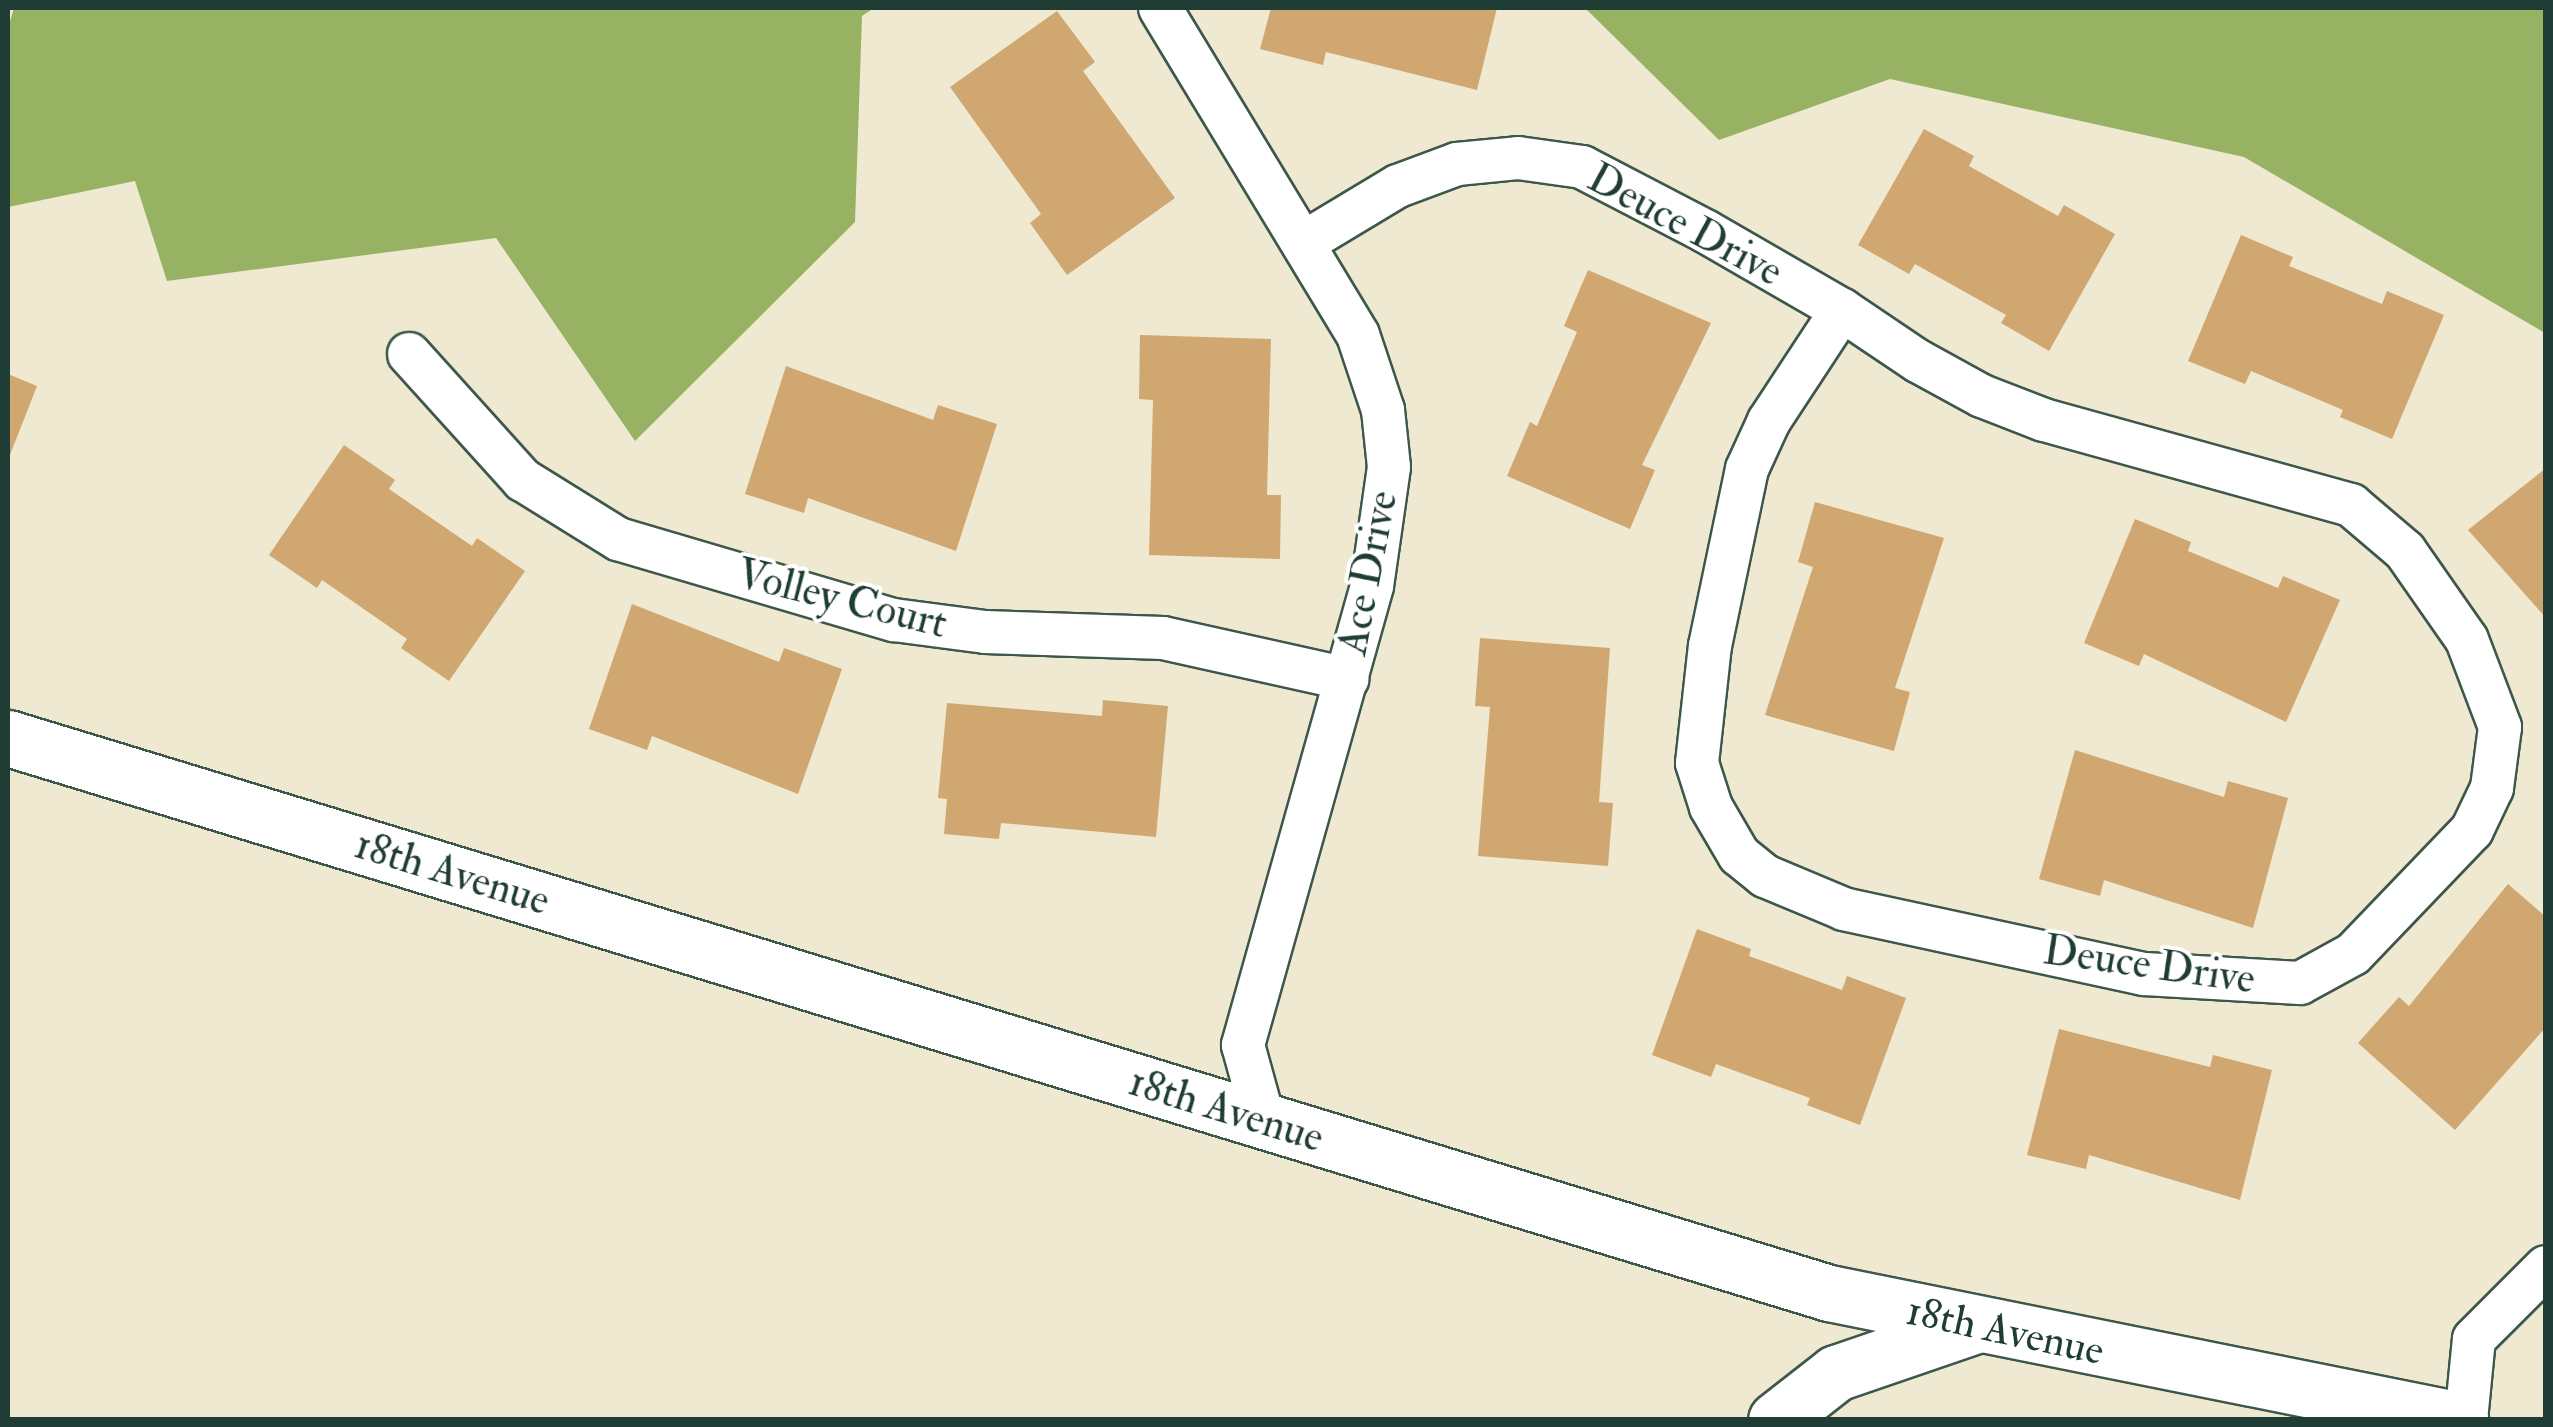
<!DOCTYPE html>
<style>
body{margin:0}
#map{position:relative;width:2553px;height:1427px;overflow:hidden;background:#eee9d0;font-family:"IM FELL Double Pica",serif}
div>[style]{position:absolute}
[style*='--x']{left:calc(var(--x)*1px);top:calc(var(--y)*1px);width:calc(var(--w)*1px);rotate:calc(var(--a)*1deg)}
.forest>*{inset:0;background:#98b264}
.building>*{inset:0;background:#d1a771}
.roads{filter:drop-shadow(2px 0 #3e574b) drop-shadow(-2px 0 #3e574b) drop-shadow(0 2px #3e574b) drop-shadow(0 -2px #3e574b)}
.street>*{height:42px;margin:-21px;padding:0 21px;transform-origin:21px;border-radius:21px;background:#fff}
.secondary>*{height:55px;margin:-27.5px;padding:0 27.5px;transform-origin:27.5px;border-radius:27.5px;background:#fff}
span{translate:-50% -50%;white-space:nowrap;text-align:center;line-height:1.15;-webkit-text-stroke:8px #fff;paint-order:stroke}
.street-label{font-size:42px;color:#1f3d34}
.frame{position:absolute;inset:0;border:10px solid #1f3d34;pointer-events:none}
</style>
<div id="map">
<div class="forest">
<div style="clip-path:polygon(14px 8px,874px 8px,862px 16px,855px 222px,635px 441px,496px 238px,167px 281px,135px 181px,8px 207px,8px 28px)"></div>
<div style="clip-path:polygon(1585px 8px,2545px 8px,2545px 333px,2244px 157px,1890px 79px,1719px 140px)"></div>
</div>
<div class="building">
<div style="clip-path:polygon(1271px 8px,1497px 8px,1477px 90px,1326px 52px,1323px 65px,1260px 49px)"></div>
<div style="clip-path:polygon(1057px 11px,1095px 62px,1083px 71px,1175px 198px,1067px 275px,1030px 223px,1041px 214px,950px 87px)"></div>
<div style="clip-path:polygon(1924px 129px,1974px 156px,1969px 166px,2058px 216px,2064px 205px,2115px 234px,2049px 351px,2001px 323px,2006px 315px,1915px 264px,1909px 274px,1858px 245px)"></div>
<div style="clip-path:polygon(2241px 235px,2293px 257px,2289px 266px,2382px 304px,2387px 291px,2444px 315px,2392px 439px,2340px 417px,2343px 410px,2251px 371px,2245px 384px,2188px 361px)"></div>
<div style="clip-path:polygon(1588px 270px,1711px 323px,1642px 465px,1655px 470px,1630px 529px,1507px 476px,1530px 422px,1537px 426px,1577px 332px,1564px 326px)"></div>
<div style="clip-path:polygon(1140px 335px,1271px 339px,1267px 495px,1281px 495px,1280px 559px,1149px 555px,1153px 400px,1139px 399px)"></div>
<div style="clip-path:polygon(786px 366px,933px 420px,938px 405px,997px 424px,956px 551px,808px 498px,804px 513px,745px 494px)"></div>
<div style="clip-path:polygon(8px 374px,37px 386px,8px 460px)"></div>
<div style="clip-path:polygon(344px 445px,395px 480px,389px 489px,472px 546px,477px 538px,525px 571px,449px 681px,401px 648px,407px 639px,322px 580px,317px 588px,269px 555px)"></div>
<div style="clip-path:polygon(2546px 468px,2546px 618px,2468px 530px)"></div>
<div style="clip-path:polygon(1815px 502px,1944px 538px,1895px 688px,1910px 692px,1894px 751px,1765px 715px,1813px 567px,1798px 562px)"></div>
<div style="clip-path:polygon(2135px 519px,2191px 542px,2188px 551px,2278px 588px,2283px 576px,2340px 600px,2286px 722px,2144px 654px,2139px 666px,2084px 643px)"></div>
<div style="clip-path:polygon(632px 604px,779px 662px,784px 648px,842px 669px,798px 794px,652px 736px,647px 750px,589px 729px)"></div>
<div style="clip-path:polygon(1480px 638px,1610px 648px,1599px 802px,1613px 803px,1608px 866px,1478px 856px,1490px 707px,1475px 706px)"></div>
<div style="clip-path:polygon(1103px 700px,1168px 706px,1156px 837px,1001px 823px,999px 839px,944px 834px,947px 799px,938px 798px,947px 703px,1102px 716px)"></div>
<div style="clip-path:polygon(2075px 750px,2224px 797px,2228px 781px,2288px 798px,2253px 928px,2104px 880px,2100px 896px,2039px 879px)"></div>
<div style="clip-path:polygon(2508px 884px,2546px 917px,2546px 1027px,2455px 1130px,2358px 1043px,2399px 997px,2409px 1006px)"></div>
<div style="clip-path:polygon(1697px 929px,1751px 949px,1749px 956px,1842px 990px,1847px 976px,1906px 998px,1860px 1125px,1807px 1105px,1810px 1098px,1716px 1064px,1711px 1077px,1652px 1055px)"></div>
<div style="clip-path:polygon(2059px 1029px,2210px 1067px,2213px 1055px,2272px 1070px,2240px 1200px,2089px 1155px,2086px 1169px,2027px 1155px)"></div>
</div>
<div class="roads">
<div class="street">
<div style="--x:1160;--y:8;--w:382;--a:58.8"></div>
<div style="--x:1358;--y:335;--w:79;--a:71.6"></div>
<div style="--x:1383;--y:410;--w:57;--a:84"></div>
<div style="--x:1389;--y:467;--w:120;--a:98.1"></div>
<div style="--x:1372;--y:586;--w:477;--a:105.7"></div>
<div style="--x:1243;--y:1045;--w:79;--a:74.6"></div>
<div style="--x:1303;--y:243;--w:111;--a:-31"></div>
<div style="--x:1398;--y:186;--w:63;--a:-20.4"></div>
<div style="--x:1457;--y:164;--w:61;--a:-5.6"></div>
<div style="--x:1518;--y:158;--w:65;--a:8"></div>
<div style="--x:1582;--y:167;--w:139;--a:27.5"></div>
<div style="--x:1705;--y:231;--w:158;--a:30"></div>
<div style="--x:1842;--y:310;--w:92;--a:33.9"></div>
<div style="--x:1918;--y:361;--w:73;--a:28.7"></div>
<div style="--x:1982;--y:396;--w:66;--a:21.2"></div>
<div style="--x:2044;--y:420;--w:319;--a:15.5"></div>
<div style="--x:2351;--y:505;--w:71;--a:40.4"></div>
<div style="--x:2405;--y:551;--w:108;--a:55.1"></div>
<div style="--x:2467;--y:640;--w:93;--a:69.2"></div>
<div style="--x:2500;--y:727;--w:62;--a:97.5"></div>
<div style="--x:2492;--y:788;--w:47;--a:115.5"></div>
<div style="--x:2472;--y:830;--w:172;--a:133.8"></div>
<div style="--x:2353;--y:954;--w:60;--a:151.3"></div>
<div style="--x:2300;--y:983;--w:156;--a:-176.7"></div>
<div style="--x:2144;--y:974;--w:307;--a:-167.8"></div>
<div style="--x:1844;--y:909;--w:86;--a:-157.3"></div>
<div style="--x:1765;--y:876;--w:33;--a:-141"></div>
<div style="--x:1739;--y:855;--w:56;--a:-120.3"></div>
<div style="--x:1711;--y:807;--w:46;--a:-107.7"></div>
<div style="--x:1697;--y:763;--w:118;--a:-83.7"></div>
<div style="--x:1710;--y:646;--w:181;--a:-78.2"></div>
<div style="--x:1747;--y:469;--w:53;--a:-65.4"></div>
<div style="--x:1769;--y:421;--w:133;--a:-56.7"></div>
<div style="--x:409;--y:354;--w:170;--a:47.9"></div>
<div style="--x:523;--y:480;--w:112;--a:31.8"></div>
<div style="--x:618;--y:539;--w:288;--a:16.4"></div>
<div style="--x:894;--y:620;--w:92;--a:7.5"></div>
<div style="--x:985;--y:632;--w:178;--a:1.9"></div>
<div style="--x:1163;--y:638;--w:189;--a:12.5"></div>
<div style="--x:2466;--y:1420;--w:81;--a:-84.4"></div>
<div style="--x:2474;--y:1339;--w:102;--a:-45"></div>
</div>
<div class="secondary">
<div style="--x:8;--y:738;--w:1904;--a:16.95"></div>
<div style="--x:1829;--y:1293;--w:644;--a:11.38"></div>
<div style="--x:1776;--y:1420;--w:76;--a:-38.1"></div>
<div style="--x:1836;--y:1373;--w:148;--a:-18.9"></div>
</div>
</div>
<div class="street-label">
<span style="left:1685px;top:225px;rotate:28deg">Deuce Drive</span>
<span style="left:1368px;top:573px;rotate:-79deg">Ace Drive</span>
<span style="left:842px;top:599px;rotate:14deg">Volley Court</span>
<span style="left:452px;top:873px;rotate:17deg">18th Avenue</span>
<span style="left:2149px;top:965px;rotate:8deg">Deuce Drive</span>
<span style="left:1226px;top:1110px;rotate:17deg">18th Avenue</span>
<span style="left:2005px;top:1331px;rotate:12deg">18th Avenue</span>
</div>
<div class="frame"></div>
</div>
